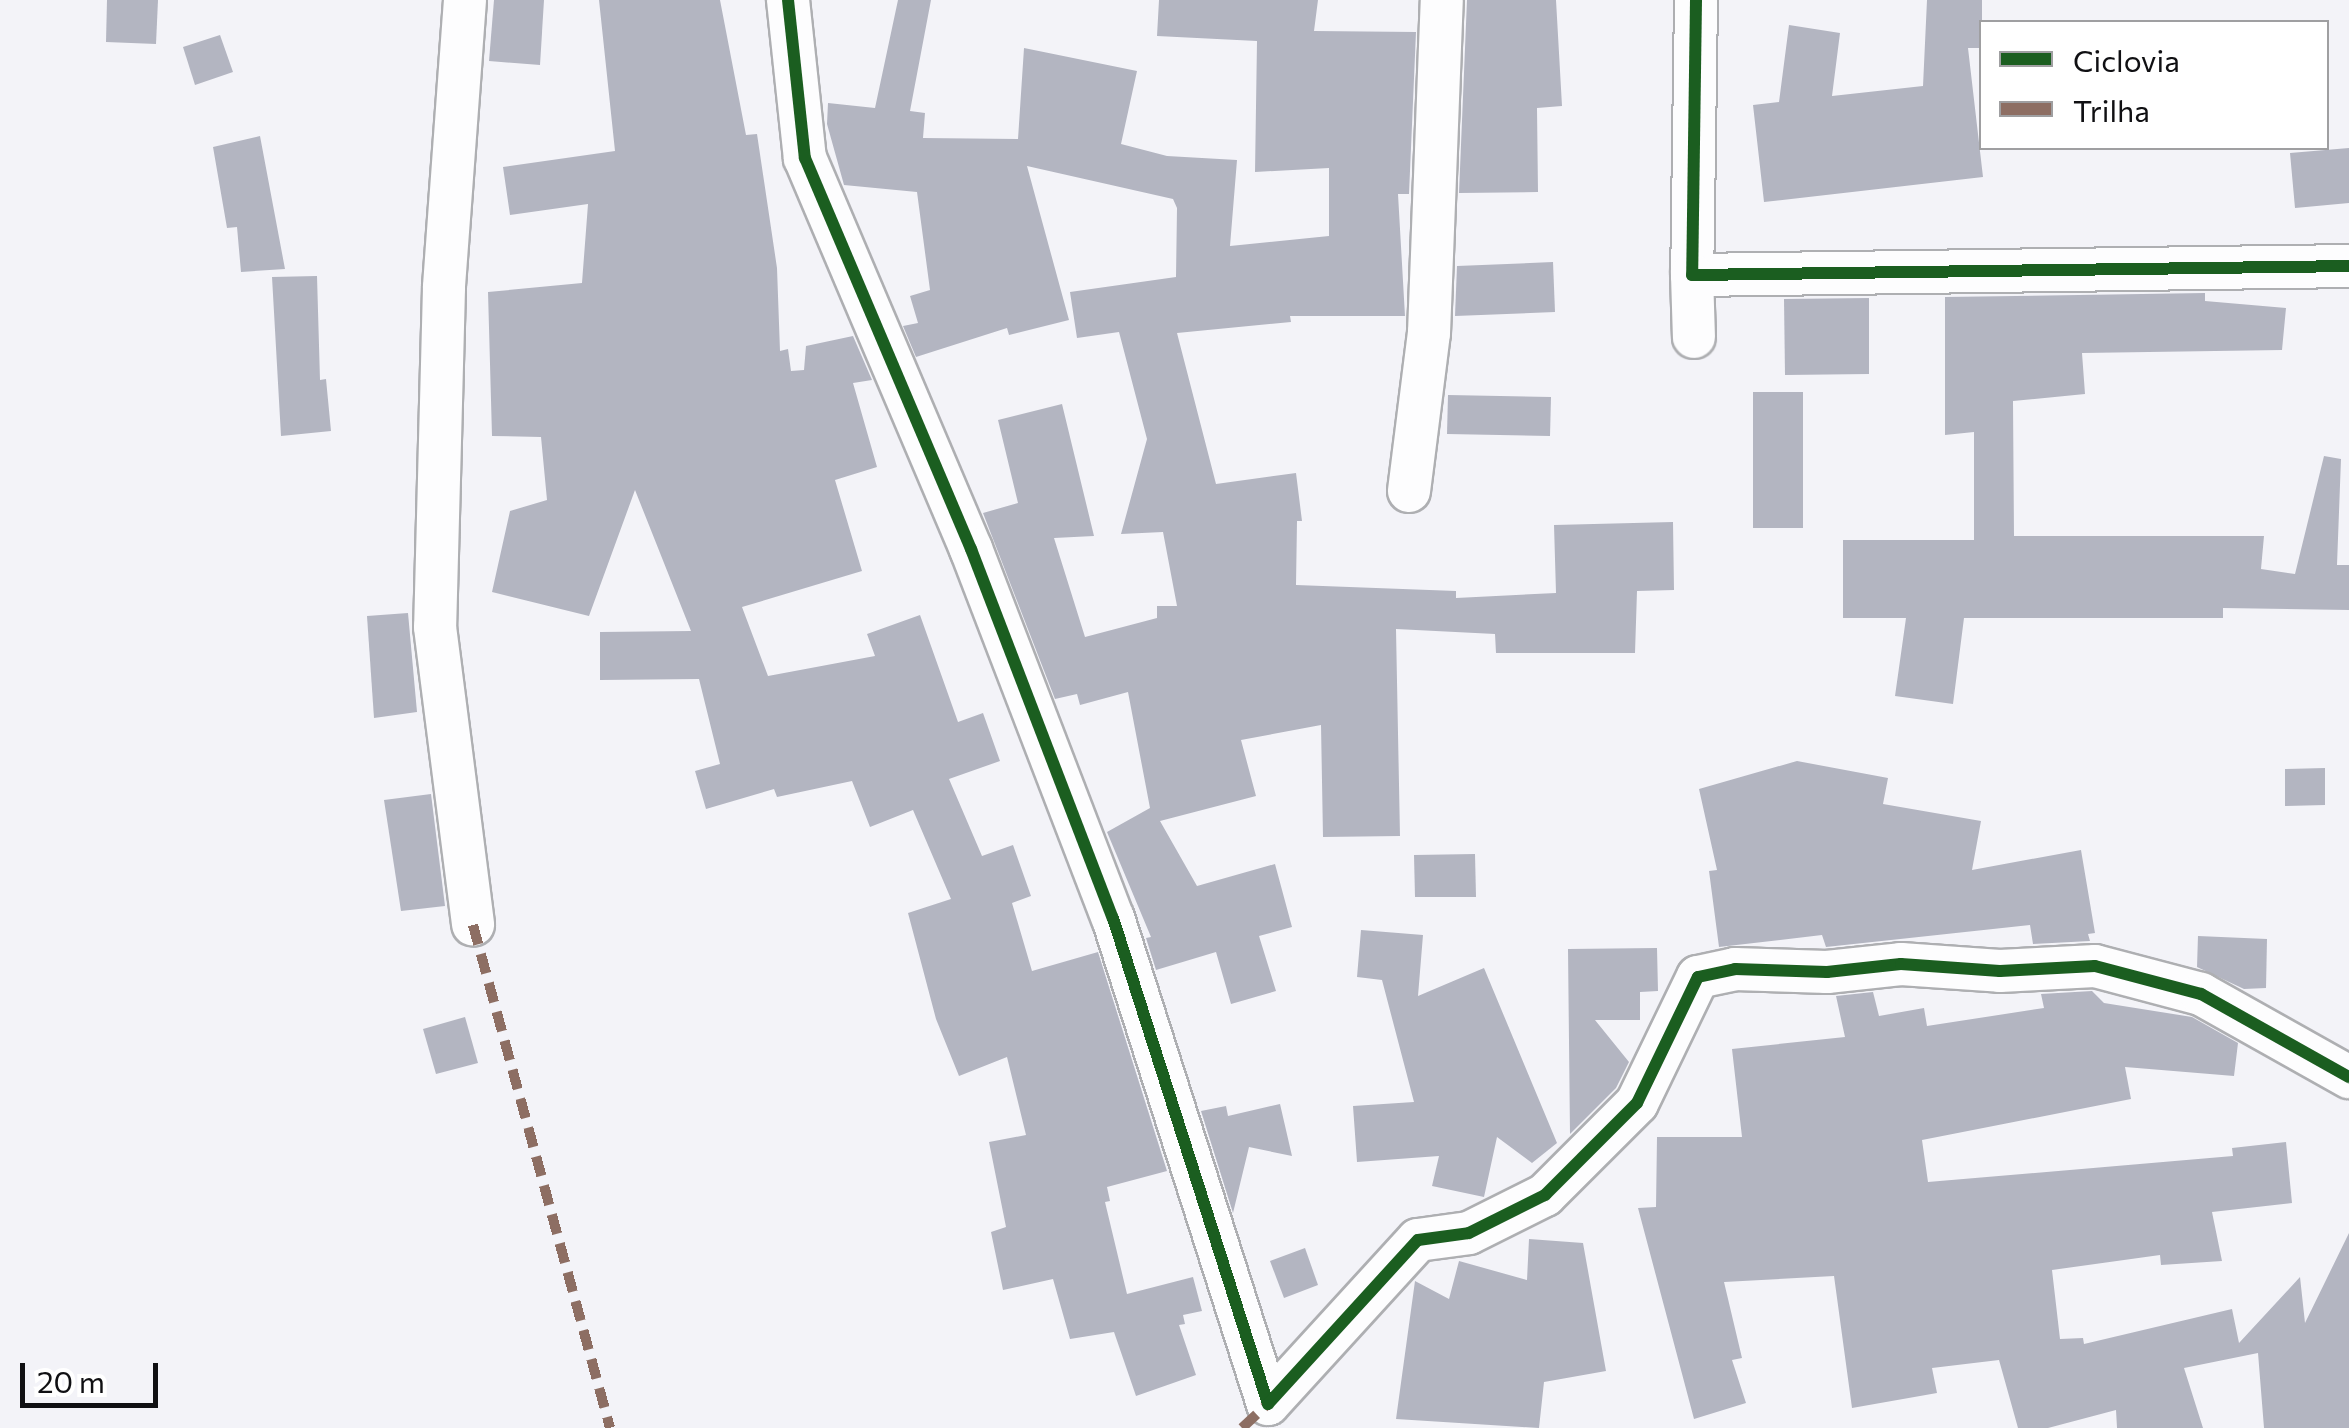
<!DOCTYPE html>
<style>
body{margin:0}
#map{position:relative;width:2349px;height:1428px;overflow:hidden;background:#f3f3f8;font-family:Commissioner,sans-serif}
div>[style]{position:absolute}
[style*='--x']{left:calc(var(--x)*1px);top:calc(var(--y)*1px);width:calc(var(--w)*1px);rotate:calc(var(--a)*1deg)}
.building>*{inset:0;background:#b3b5c1}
.roads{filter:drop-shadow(2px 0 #aeafb2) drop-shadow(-2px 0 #aeafb2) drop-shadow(0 2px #aeafb2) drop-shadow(0 -2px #aeafb2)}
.minor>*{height:42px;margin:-21px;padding:0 21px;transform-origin:21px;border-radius:21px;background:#fdfdfe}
.quiet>*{height:10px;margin-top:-5px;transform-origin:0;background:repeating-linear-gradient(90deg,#8d6e63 0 20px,transparent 0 30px)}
.cycleway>*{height:12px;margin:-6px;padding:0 6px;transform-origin:6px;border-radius:6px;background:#1b5e20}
span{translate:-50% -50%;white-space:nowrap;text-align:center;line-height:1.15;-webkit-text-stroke:10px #fff;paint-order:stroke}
.legend{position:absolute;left:1979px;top:20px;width:350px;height:130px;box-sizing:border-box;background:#fff;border:2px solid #9f9fa1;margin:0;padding:12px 18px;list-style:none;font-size:30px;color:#101013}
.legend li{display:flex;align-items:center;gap:20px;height:50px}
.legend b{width:50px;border:2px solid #9f9fa1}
.scale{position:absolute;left:20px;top:1363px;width:138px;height:45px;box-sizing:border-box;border:5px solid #101013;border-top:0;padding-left:12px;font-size:30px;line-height:35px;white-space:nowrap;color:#101013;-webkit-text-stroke:8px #fff;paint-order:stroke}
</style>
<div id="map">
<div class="building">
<div style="clip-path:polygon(107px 0,158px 0,156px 44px,106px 42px)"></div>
<div style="clip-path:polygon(494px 0,544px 0,540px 65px,489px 61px)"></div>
<div style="clip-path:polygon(599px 0,720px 0,746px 135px,757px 134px,777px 268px,780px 351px,788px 349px,791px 371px,804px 370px,806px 346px,853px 336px,872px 380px,853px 383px,877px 467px,835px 480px,862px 571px,742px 607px,768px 676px,875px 656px,867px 634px,920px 615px,958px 722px,983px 713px,1000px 761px,949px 779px,982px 856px,1013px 845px,1031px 896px,1012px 903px,1032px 971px,1098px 952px,1167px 1171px,1107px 1187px,1110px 1201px,1105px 1202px,1127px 1294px,1193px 1277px,1202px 1311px,1183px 1315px,1185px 1324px,1179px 1325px,1196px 1375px,1136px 1396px,1114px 1332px,1070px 1339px,1053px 1279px,1003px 1290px,991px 1232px,1006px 1227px,989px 1142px,1026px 1135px,1007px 1057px,959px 1076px,936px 1019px,908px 913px,951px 899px,913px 810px,870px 827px,852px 781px,777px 797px,774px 789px,706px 809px,695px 771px,720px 764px,699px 679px,600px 680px,600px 632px,691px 631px,635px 490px,589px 616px,492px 592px,510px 511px,547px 500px,541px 437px,492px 436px,488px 292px,582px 283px,588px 204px,510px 215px,503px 167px,615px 151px)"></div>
<div style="clip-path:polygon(898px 0,931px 0,910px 111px,925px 113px,923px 138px,1018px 139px,1024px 48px,1137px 71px,1121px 144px,1167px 156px,1237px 160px,1230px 246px,1329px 236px,1329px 168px,1255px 172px,1257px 41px,1157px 36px,1159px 0,1318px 0,1314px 31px,1416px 32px,1409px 194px,1398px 194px,1405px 316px,1290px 316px,1291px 322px,1177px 333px,1216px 484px,1296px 473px,1302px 521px,1297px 521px,1296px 585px,1456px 591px,1456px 598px,1556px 593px,1554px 525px,1673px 522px,1674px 590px,1637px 591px,1635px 653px,1496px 653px,1495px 634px,1396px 629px,1400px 836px,1323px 837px,1321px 725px,1241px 740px,1256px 796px,1160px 821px,1197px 886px,1275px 864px,1292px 927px,1259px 936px,1276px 991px,1231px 1004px,1216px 952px,1156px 970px,1146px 938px,1151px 937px,1107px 832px,1150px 808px,1128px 692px,1080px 705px,1077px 694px,1055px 699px,983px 513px,1018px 503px,998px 420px,1062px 404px,1094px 536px,1054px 538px,1085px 637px,1157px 618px,1157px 606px,1177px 606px,1163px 532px,1121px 534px,1147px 439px,1119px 332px,1077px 338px,1070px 292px,1176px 277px,1177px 208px,1173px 199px,1027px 166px,1069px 320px,1009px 335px,1007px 328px,916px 357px,903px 326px,918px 323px,910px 296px,930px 290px,917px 192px,844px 185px,827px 124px,828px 103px,875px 108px)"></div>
<div style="clip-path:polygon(1467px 0,1556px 0,1562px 106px,1537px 108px,1538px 192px,1459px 193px)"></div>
<div style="clip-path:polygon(1927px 0,1982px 0,1982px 48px,1968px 48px,1983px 177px,1764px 202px,1753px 105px,1779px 102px,1789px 25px,1840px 33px,1832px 96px,1923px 86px)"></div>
<div style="clip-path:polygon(220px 35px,233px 72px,195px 85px,183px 47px)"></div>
<div style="clip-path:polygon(260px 136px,285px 269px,241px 272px,237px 227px,227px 228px,213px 147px)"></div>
<div style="clip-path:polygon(2349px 148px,2349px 203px,2295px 208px,2290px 153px)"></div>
<div style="clip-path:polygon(1553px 262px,1555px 312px,1455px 316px,1457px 266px)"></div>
<div style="clip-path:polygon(317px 276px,320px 380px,326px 379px,331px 431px,281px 436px,272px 277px)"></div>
<div style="clip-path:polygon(2205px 293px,2205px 301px,2286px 308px,2282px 350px,2082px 353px,2085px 394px,2013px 401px,2014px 536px,2264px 536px,2261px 569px,2295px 574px,2324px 456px,2341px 459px,2337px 565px,2349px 565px,2349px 610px,2223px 608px,2223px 618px,1964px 618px,1953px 704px,1895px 696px,1906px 618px,1843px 618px,1843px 540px,1974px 540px,1974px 432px,1945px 435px,1945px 297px)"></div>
<div style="clip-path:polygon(1869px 298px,1869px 374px,1785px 375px,1784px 299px)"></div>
<div style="clip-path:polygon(1753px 392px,1803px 392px,1803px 528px,1753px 528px)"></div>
<div style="clip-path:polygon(1448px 395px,1551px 397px,1550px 436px,1447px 434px)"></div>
<div style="clip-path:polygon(408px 613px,417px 712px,374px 718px,367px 616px)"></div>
<div style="clip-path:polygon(1797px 761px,1888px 778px,1883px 804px,1981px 821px,1972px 870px,2081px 850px,2095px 933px,2088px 934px,2090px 941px,2033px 944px,2030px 925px,1826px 947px,1822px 935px,1719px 947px,1709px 871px,1717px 870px,1699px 789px)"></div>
<div style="clip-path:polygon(2325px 768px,2325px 805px,2285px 806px,2285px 769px)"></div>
<div style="clip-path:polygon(431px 794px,445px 906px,401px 911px,384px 800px)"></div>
<div style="clip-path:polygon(1475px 854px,1476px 897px,1415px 897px,1414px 855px)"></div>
<div style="clip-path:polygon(1361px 930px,1423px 935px,1418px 996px,1484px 968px,1557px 1143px,1532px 1163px,1497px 1137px,1484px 1197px,1432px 1186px,1439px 1156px,1357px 1162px,1353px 1106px,1414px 1102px,1382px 980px,1357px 977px)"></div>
<div style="clip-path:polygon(2198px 936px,2267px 939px,2266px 988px,2244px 989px,2197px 967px)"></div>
<div style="clip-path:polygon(1657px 948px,1658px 991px,1640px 992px,1640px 1020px,1595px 1020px,1629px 1062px,1616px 1088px,1570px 1134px,1568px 949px)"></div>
<div style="clip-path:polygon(2092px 991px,2104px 1003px,2192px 1017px,2238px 1043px,2234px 1076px,2125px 1067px,2131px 1099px,1922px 1140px,1928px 1182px,2233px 1156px,2232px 1148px,2286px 1142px,2292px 1203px,2212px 1212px,2222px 1261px,2161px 1265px,2160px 1255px,2052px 1270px,2060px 1339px,2083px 1338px,2084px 1344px,2232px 1309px,2239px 1343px,2300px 1277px,2305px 1323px,2349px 1233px,2349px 1428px,2264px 1428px,2258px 1353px,2184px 1368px,2203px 1428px,2117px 1428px,2116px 1410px,2048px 1428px,2018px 1428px,1999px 1360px,1932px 1368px,1937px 1393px,1852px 1408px,1834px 1276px,1724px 1282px,1742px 1358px,1732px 1360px,1746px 1403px,1694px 1419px,1638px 1208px,1656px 1207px,1657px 1137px,1742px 1137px,1732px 1049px,1845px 1037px,1836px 996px,1873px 992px,1879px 1016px,1924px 1008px,1927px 1026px,2044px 1008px,2041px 994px)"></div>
<div style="clip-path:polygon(465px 1017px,478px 1063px,436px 1074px,423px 1029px)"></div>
<div style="clip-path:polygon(1280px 1104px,1292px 1156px,1249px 1147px,1233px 1213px,1201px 1111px,1226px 1106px,1228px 1116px)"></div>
<div style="clip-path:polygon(1529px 1239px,1583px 1243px,1606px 1371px,1544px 1382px,1539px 1428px,1396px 1419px,1415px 1281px,1449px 1299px,1459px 1261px,1527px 1280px)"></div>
<div style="clip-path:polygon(1305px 1248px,1318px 1285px,1284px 1298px,1270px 1261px)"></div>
</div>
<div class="roads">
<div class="minor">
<div style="--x:465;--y:0;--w:289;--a:94.2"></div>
<div style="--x:444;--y:288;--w:339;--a:91.5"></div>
<div style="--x:435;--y:627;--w:300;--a:82.7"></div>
<div style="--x:788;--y:0;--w:159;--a:83.9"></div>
<div style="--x:805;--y:158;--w:425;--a:67"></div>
<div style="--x:971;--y:549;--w:395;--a:69"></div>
<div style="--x:1113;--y:918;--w:510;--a:72.31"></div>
<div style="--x:1696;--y:0;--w:275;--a:90.8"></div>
<div style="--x:1692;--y:275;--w:657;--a:-0.78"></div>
<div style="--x:1692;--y:275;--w:62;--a:88.2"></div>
<div style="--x:1409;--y:491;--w:159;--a:-82.8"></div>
<div style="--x:1429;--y:333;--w:333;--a:-87.8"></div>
<div style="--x:1268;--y:1404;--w:222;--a:-47.6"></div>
<div style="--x:1418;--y:1240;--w:51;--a:-7.8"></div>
<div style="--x:1469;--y:1233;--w:85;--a:-26.6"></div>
<div style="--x:1545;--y:1195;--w:130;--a:-45"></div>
<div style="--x:1637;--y:1103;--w:140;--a:-64.2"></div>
<div style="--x:1698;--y:977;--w:38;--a:-12"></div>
<div style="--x:1735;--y:969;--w:92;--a:1.9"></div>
<div style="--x:1827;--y:972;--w:74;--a:-6.2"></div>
<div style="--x:1901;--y:964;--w:99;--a:4"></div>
<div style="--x:2000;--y:971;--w:95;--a:-3"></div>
<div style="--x:2095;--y:966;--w:110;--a:14.8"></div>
<div style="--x:2201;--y:994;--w:170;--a:29.3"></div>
</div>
</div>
<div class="quiet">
<div style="--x:473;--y:925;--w:521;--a:74.76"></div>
<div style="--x:1242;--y:1428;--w:35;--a:-43"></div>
</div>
<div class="cycleway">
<div style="--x:788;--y:0;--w:159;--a:83.9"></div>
<div style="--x:805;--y:158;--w:425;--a:67"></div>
<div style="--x:971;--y:549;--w:395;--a:69"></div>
<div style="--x:1113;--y:918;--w:510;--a:72.31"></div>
<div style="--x:1696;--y:0;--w:275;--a:90.8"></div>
<div style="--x:1692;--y:275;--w:657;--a:-0.78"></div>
<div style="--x:1268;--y:1404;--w:222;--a:-47.6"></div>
<div style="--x:1418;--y:1240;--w:51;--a:-7.8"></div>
<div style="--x:1469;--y:1233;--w:85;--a:-26.6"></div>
<div style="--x:1545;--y:1195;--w:130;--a:-45"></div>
<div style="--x:1637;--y:1103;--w:140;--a:-64.2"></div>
<div style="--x:1698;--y:977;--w:38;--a:-12"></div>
<div style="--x:1735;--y:969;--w:92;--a:1.9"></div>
<div style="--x:1827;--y:972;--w:74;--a:-6.2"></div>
<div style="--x:1901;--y:964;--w:99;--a:4"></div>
<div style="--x:2000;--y:971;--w:95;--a:-3"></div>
<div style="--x:2095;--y:966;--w:110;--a:14.8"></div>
<div style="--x:2201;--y:994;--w:170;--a:29.3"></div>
</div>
<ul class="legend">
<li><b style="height:12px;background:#1b5e20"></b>Ciclovia</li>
<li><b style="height:12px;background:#8d6e63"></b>Trilha</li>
</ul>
<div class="scale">20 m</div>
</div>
